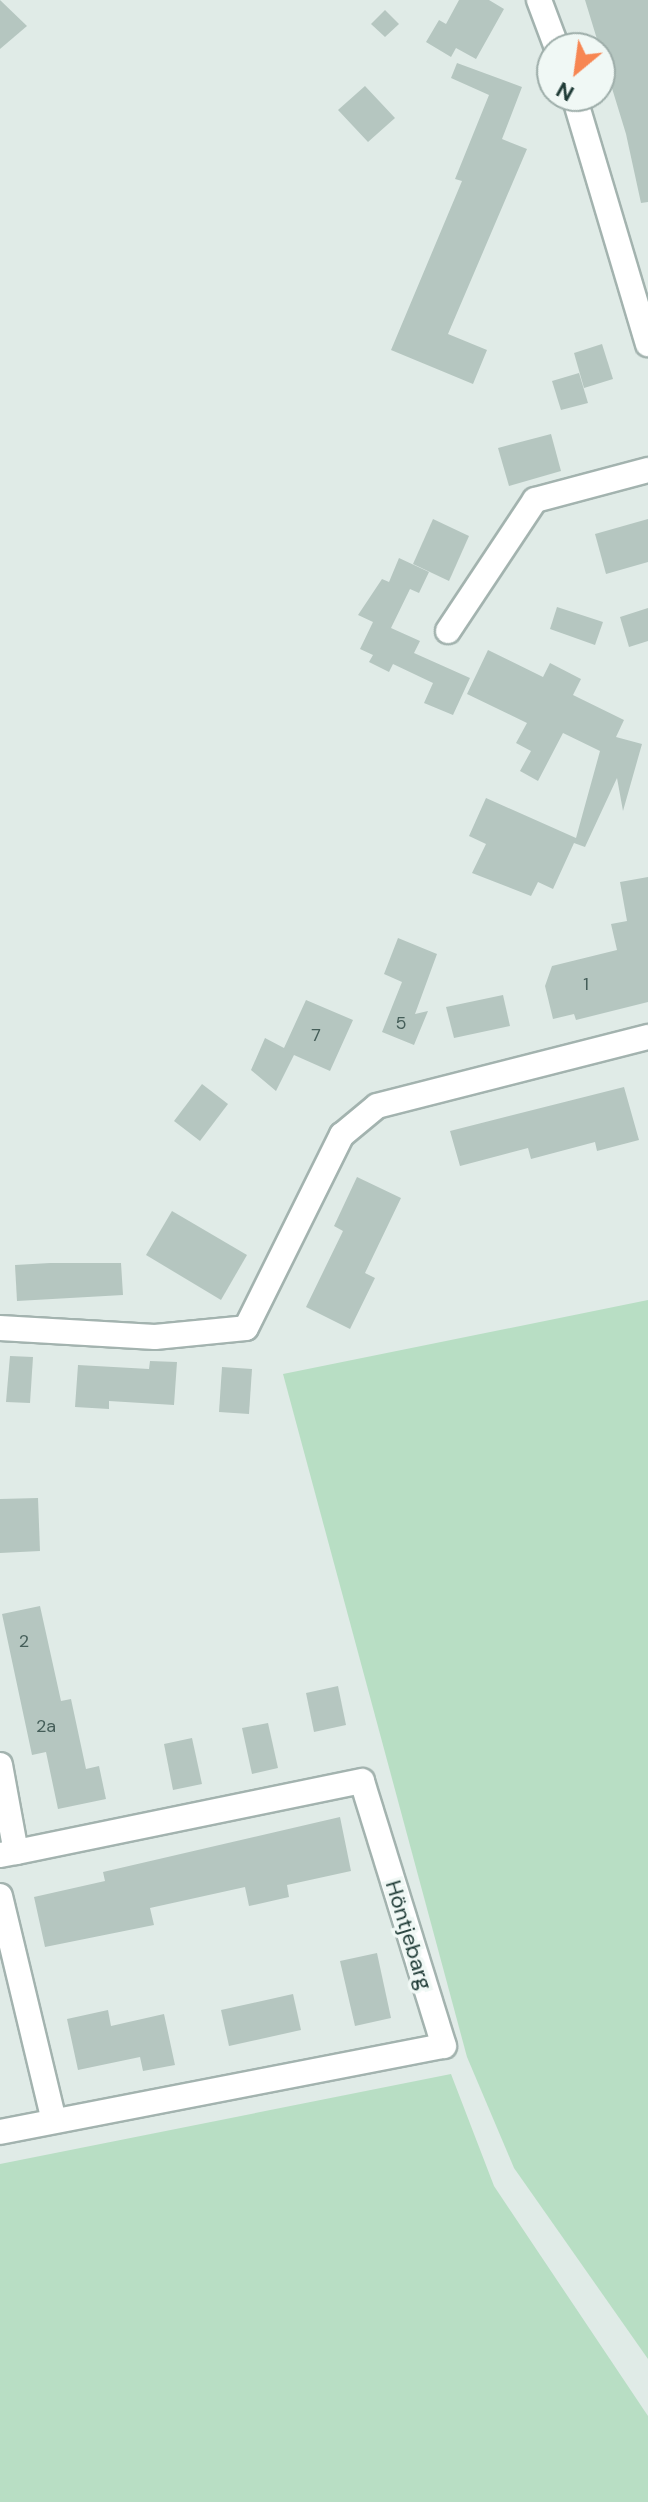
<!DOCTYPE html>
<meta charset="utf-8">
<style>
body{margin:0}
#map{position:relative;width:648px;height:2502px;overflow:hidden;background:#e0ebe7;font-family:"DM Sans",sans-serif}
div>[style]{position:absolute}
[style*='--x']{left:calc(var(--x)*1px);top:calc(var(--y)*1px);width:calc(var(--w)*1px);rotate:calc(var(--a)*1deg)}
.green>*{inset:0;background:#b8dec4}
.building>*{inset:0;background:#b5c6c0}
.roads{filter:drop-shadow(2px 0 #a3b3af) drop-shadow(-2px 0 #a3b3af) drop-shadow(0 2px #a3b3af) drop-shadow(0 -2px #a3b3af)}
.minor>*{height:24px;margin:-12px;padding:0 12px;transform-origin:12px;border-radius:12px;background:#fff}
span{translate:-50% -50%;white-space:nowrap;text-align:center;line-height:1.15;-webkit-text-stroke:7px #f0f8f5;paint-order:stroke}
.number-label{font-size:18px;color:#455e59}
.number-label span{-webkit-text-stroke-width:0}
.street-label{font-size:22px;color:#203c37}
.north{position:absolute;left:536px;top:32px;width:80px;height:80px;box-sizing:border-box;background:#f0f8f5;border:2px solid #9dada9;border-radius:50%;rotate:209deg;font-size:22px;font-weight:700;line-height:32px;text-align:center;color:#203c37}
.north::after{content:'';display:block;margin:auto;width:28px;height:36px;background:#f78652;clip-path:polygon(50% 0,100% 100%,50% 72%,0 100%)}
</style>
<div id="map">
<div class="green">
<div style="clip-path:polygon(648px 1300px,648px 2359px,514px 2168px,467px 2057px,283px 1374px)"></div>
<div style="clip-path:polygon(451px 2074px,494px 2186px,648px 2416px,648px 2502px,0 2502px,0 2164px)"></div>
</div>
<div class="building">
<div style="clip-path:polygon(0 0,27px 26px,0 49px)"></div>
<div style="clip-path:polygon(459px 0,489px 0,504px 9px,476px 59px,456px 48px,451px 57px,426px 42px,439px 20px,446px 24px)"></div>
<div style="clip-path:polygon(585px 0,648px 0,648px 202px,641px 203px,626px 134px)"></div>
<div style="clip-path:polygon(385px 10px,399px 24px,385px 37px,371px 24px)"></div>
<div style="clip-path:polygon(457px 63px,522px 87px,502px 139px,527px 149px,448px 334px,487px 350px,473px 384px,391px 350px,462px 181px,455px 179px,489px 95px,451px 78px)"></div>
<div style="clip-path:polygon(365px 86px,395px 118px,368px 142px,338px 110px)"></div>
<div style="clip-path:polygon(602px 344px,613px 379px,584px 388px,574px 353px)"></div>
<div style="clip-path:polygon(579px 373px,588px 403px,561px 410px,552px 381px)"></div>
<div style="clip-path:polygon(551px 434px,561px 471px,509px 486px,498px 448px)"></div>
<div style="clip-path:polygon(433px 519px,469px 536px,449px 581px,413px 564px)"></div>
<div style="clip-path:polygon(648px 519px,648px 562px,606px 574px,595px 534px)"></div>
<div style="clip-path:polygon(399px 558px,429px 572px,419px 593px,410px 589px,391px 628px,420px 641px,414px 653px,470px 678px,453px 715px,424px 703px,433px 683px,393px 664px,389px 672px,369px 662px,373px 655px,360px 649px,373px 622px,358px 615px,382px 579px,389px 582px)"></div>
<div style="clip-path:polygon(557px 607px,603px 622px,595px 645px,550px 629px)"></div>
<div style="clip-path:polygon(648px 608px,648px 641px,629px 647px,620px 617px)"></div>
<div style="clip-path:polygon(488px 650px,543px 677px,550px 663px,581px 679px,573px 695px,624px 720px,616px 737px,642px 744px,623px 811px,617px 778px,585px 847px,574px 843px,553px 889px,538px 882px,531px 896px,472px 873px,486px 844px,469px 836px,486px 798px,576px 838px,600px 751px,563px 733px,538px 781px,520px 771px,531px 751px,516px 743px,527px 723px,467px 694px)"></div>
<div style="clip-path:polygon(648px 877px,648px 1002px,576px 1020px,574px 1014px,553px 1019px,545px 986px,552px 966px,617px 950px,611px 924px,627px 921px,620px 882px)"></div>
<div style="clip-path:polygon(398px 938px,437px 954px,415px 1014px,428px 1011px,414px 1045px,382px 1032px,402px 982px,384px 974px)"></div>
<div style="clip-path:polygon(503px 995px,510px 1026px,454px 1038px,446px 1007px)"></div>
<div style="clip-path:polygon(306px 1000px,353px 1020px,330px 1071px,294px 1055px,276px 1091px,251px 1070px,265px 1038px,284px 1048px)"></div>
<div style="clip-path:polygon(202px 1084px,228px 1104px,200px 1141px,174px 1121px)"></div>
<div style="clip-path:polygon(624px 1087px,639px 1140px,597px 1151px,595px 1142px,531px 1159px,528px 1148px,460px 1166px,450px 1131px)"></div>
<div style="clip-path:polygon(357px 1177px,401px 1198px,365px 1273px,375px 1278px,350px 1329px,306px 1307px,343px 1231px,334px 1226px)"></div>
<div style="clip-path:polygon(172px 1211px,247px 1255px,221px 1300px,146px 1255px)"></div>
<div style="clip-path:polygon(50px 1263px,121px 1263px,123px 1295px,17px 1301px,15px 1265px)"></div>
<div style="clip-path:polygon(10px 1356px,33px 1357px,30px 1403px,6px 1402px)"></div>
<div style="clip-path:polygon(150px 1361px,177px 1362px,174px 1405px,109px 1401px,109px 1409px,75px 1407px,78px 1365px,149px 1369px)"></div>
<div style="clip-path:polygon(222px 1367px,252px 1369px,249px 1414px,219px 1412px)"></div>
<div style="clip-path:polygon(38px 1498px,40px 1551px,0 1553px,0 1499px)"></div>
<div style="clip-path:polygon(40px 1606px,61px 1701px,71px 1699px,86px 1769px,99px 1766px,106px 1799px,58px 1809px,46px 1752px,32px 1755px,2px 1614px)"></div>
<div style="clip-path:polygon(338px 1686px,346px 1725px,314px 1732px,306px 1693px)"></div>
<div style="clip-path:polygon(268px 1723px,278px 1768px,252px 1774px,242px 1728px)"></div>
<div style="clip-path:polygon(192px 1738px,202px 1784px,173px 1790px,164px 1744px)"></div>
<div style="clip-path:polygon(340px 1817px,351px 1871px,287px 1885px,289px 1897px,249px 1906px,245px 1887px,150px 1908px,154px 1925px,45px 1947px,34px 1897px,105px 1881px,103px 1872px)"></div>
<div style="clip-path:polygon(377px 1953px,391px 2018px,355px 2026px,340px 1961px)"></div>
<div style="clip-path:polygon(293px 1994px,301px 2030px,229px 2046px,221px 2010px)"></div>
<div style="clip-path:polygon(108px 2010px,111px 2026px,164px 2014px,175px 2065px,143px 2071px,140px 2057px,78px 2070px,67px 2019px)"></div>
</div>
<div class="roads">
<div class="minor">
<div style="--x:539;--y:0;--w:51;--a:69.4"></div>
<div style="--x:574;--y:96;--w:259;--a:73.4"></div>
<div style="--x:448;--y:631;--w:157;--a:-56.4"></div>
<div style="--x:535;--y:500;--w:117;--a:-14.9"></div>
<div style="--x:0;--y:1328;--w:155;--a:3.3"></div>
<div style="--x:155;--y:1337;--w:91;--a:-5.6"></div>
<div style="--x:246;--y:1328;--w:216;--a:-63.6"></div>
<div style="--x:342;--y:1135;--w:45;--a:-39.6"></div>
<div style="--x:377;--y:1106;--w:280;--a:-14.3"></div>
<div style="--x:0;--y:1765;--w:88;--a:79.6"></div>
<div style="--x:16;--y:1852;--w:16;--a:169"></div>
<div style="--x:0;--y:1896;--w:231;--a:76.5"></div>
<div style="--x:0;--y:2132;--w:452;--a:-11"></div>
<div style="--x:444;--y:2046;--w:277;--a:-107.2"></div>
<div style="--x:362;--y:1781;--w:353;--a:168.4"></div>
</div>
</div>
<div class="number-label">
<span style="left:586px;top:984px">1</span>
<span style="left:401px;top:1023px">5</span>
<span style="left:316px;top:1035px">7</span>
<span style="left:24px;top:1641px">2</span>
<span style="left:46px;top:1726px">2a</span>
</div>
<div class="street-label">
<span style="left:409px;top:1935px;rotate:73deg">Höntjebarg</span>
</div>
<div class="north">N</div>
</div>
